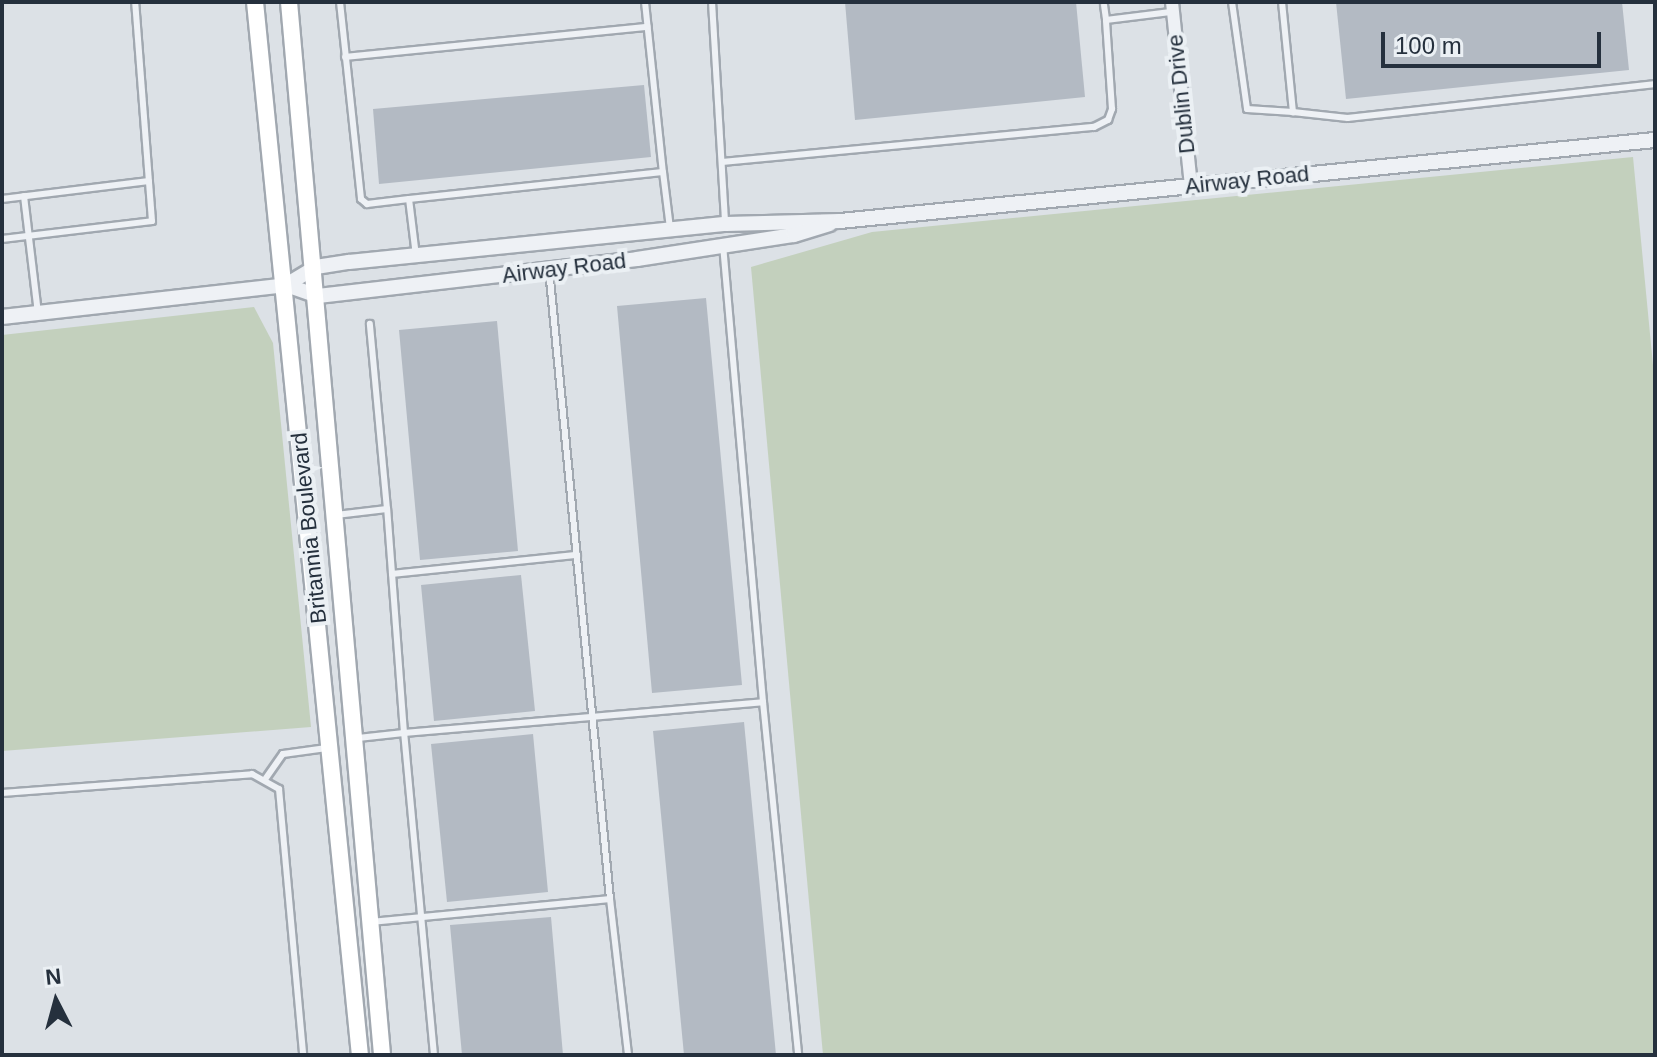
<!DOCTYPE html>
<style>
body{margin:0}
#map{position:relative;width:1657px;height:1057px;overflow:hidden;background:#dce1e6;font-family:Helvetica,sans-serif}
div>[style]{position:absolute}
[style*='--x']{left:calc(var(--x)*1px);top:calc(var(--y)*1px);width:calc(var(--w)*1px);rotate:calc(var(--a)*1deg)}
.green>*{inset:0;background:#c3d0bd}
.building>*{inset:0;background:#b3bac3}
.roads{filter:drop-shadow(2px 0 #a1a8b0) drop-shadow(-2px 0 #a1a8b0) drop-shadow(0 2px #a1a8b0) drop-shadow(0 -2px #a1a8b0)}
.service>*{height:6px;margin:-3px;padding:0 3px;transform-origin:3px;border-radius:3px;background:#eef1f5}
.minor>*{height:12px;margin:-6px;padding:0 6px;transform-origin:6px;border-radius:6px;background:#eef1f5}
.tertiary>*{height:14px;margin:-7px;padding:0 7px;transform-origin:7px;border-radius:7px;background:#eef1f5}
.secondary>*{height:16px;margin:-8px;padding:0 8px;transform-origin:8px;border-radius:8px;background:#fff}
span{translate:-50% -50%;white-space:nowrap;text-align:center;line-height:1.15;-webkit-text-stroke:8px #ebf0f4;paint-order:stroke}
.street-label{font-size:22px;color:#25303d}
.frame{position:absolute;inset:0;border:4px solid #25303d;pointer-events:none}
.north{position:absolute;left:16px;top:961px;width:80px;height:80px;-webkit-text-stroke:6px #ebf0f4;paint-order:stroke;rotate:354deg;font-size:22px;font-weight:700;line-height:32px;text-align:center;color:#25303d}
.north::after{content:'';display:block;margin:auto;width:28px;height:36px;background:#25303d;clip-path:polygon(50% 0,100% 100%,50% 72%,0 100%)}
.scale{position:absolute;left:1381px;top:32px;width:220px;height:36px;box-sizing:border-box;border:4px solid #25303d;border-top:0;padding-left:10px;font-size:24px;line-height:28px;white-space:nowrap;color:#25303d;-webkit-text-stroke:6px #ebf0f4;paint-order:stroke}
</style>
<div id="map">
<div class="green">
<div style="clip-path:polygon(1633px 157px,1655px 386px,1655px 1055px,823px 1055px,751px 267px,872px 232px)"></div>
<div style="clip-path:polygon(254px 307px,273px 343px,311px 727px,2px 751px,2px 335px)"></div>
</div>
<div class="building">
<div style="clip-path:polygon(845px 2px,1076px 2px,1085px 97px,855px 120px)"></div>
<div style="clip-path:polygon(1336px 2px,1622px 2px,1629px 70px,1346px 99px)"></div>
<div style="clip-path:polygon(644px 85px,651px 157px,379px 184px,373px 109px)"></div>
<div style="clip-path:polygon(706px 298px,742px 685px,652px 693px,617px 306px)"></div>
<div style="clip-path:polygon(497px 321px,518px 551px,420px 560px,399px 330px)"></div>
<div style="clip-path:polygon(521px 575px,535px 711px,434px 721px,421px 585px)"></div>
<div style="clip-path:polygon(744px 722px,776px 1055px,684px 1055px,653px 731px)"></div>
<div style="clip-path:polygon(533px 734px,548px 892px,447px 902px,431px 744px)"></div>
<div style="clip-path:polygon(551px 917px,563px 1055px,462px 1055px,450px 925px)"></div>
</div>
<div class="roads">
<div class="service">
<div style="--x:340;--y:2;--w:198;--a:83.9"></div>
<div style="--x:361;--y:199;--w:8;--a:40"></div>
<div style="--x:367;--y:204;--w:42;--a:-6.8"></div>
<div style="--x:645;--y:2;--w:171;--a:84"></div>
<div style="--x:712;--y:2;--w:220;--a:86.6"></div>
<div style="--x:1232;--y:2;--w:108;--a:82"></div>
<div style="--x:1247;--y:109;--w:46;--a:3.7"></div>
<div style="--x:1282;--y:2;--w:111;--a:84.3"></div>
<div style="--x:1293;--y:112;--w:55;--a:6.2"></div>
<div style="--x:1348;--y:118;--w:309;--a:-6.3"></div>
<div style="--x:1104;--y:5;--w:15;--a:82"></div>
<div style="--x:345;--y:57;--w:304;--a:-5.7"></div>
<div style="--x:722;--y:162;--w:374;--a:-5.4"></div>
<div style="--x:1094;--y:127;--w:16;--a:-27"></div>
<div style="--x:1108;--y:120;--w:12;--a:-70"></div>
<div style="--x:1112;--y:109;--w:89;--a:-93.9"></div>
<div style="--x:1106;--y:20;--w:65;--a:-7"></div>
<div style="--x:24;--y:196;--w:118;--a:83.2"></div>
<div style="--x:2;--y:199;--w:148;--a:-7"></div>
<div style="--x:2;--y:239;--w:151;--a:-6.8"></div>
<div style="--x:152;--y:221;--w:220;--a:-94.4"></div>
<div style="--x:416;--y:256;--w:57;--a:-97"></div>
<div style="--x:409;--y:199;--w:255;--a:-6.1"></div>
<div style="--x:663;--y:172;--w:56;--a:82.9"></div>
<div style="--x:336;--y:515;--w:51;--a:-6.7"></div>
<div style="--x:387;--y:509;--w:186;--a:-95.3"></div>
<div style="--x:392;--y:574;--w:186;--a:-5.9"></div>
<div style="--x:763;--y:702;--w:355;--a:84.3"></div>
<div style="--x:358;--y:738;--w:46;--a:-6.2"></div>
<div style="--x:404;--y:733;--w:225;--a:-94.3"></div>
<div style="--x:266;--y:778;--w:29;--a:-55"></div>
<div style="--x:283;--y:754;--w:44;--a:-7.8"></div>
<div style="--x:2;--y:793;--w:251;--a:-4.3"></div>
<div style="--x:252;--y:774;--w:31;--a:29"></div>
<div style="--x:279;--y:789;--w:267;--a:84.8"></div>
<div style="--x:610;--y:899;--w:157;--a:83.4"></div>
<div style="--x:371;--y:922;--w:240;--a:-5.5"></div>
<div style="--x:610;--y:899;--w:633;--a:-95.53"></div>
<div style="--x:434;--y:1055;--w:323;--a:-95.3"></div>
<div style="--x:404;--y:733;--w:360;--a:-4.9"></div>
<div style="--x:763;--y:702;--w:457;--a:-95"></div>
</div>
<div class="minor">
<div style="--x:1172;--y:2;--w:184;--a:84.1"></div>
</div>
<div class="tertiary">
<div style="--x:286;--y:285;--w:35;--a:-31"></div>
<div style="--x:316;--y:267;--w:33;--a:-9"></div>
<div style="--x:349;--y:262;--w:379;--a:-5.8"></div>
<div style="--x:726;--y:224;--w:114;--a:-1.5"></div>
<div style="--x:840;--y:221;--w:819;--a:-5.68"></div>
<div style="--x:2;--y:317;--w:286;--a:-6.4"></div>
<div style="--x:286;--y:285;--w:34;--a:19"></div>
<div style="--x:318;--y:296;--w:321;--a:-6.6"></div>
<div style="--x:637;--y:259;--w:159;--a:-8.7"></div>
<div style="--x:794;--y:235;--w:37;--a:-17"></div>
</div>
<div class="secondary">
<div style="--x:255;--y:2;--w:1058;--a:84.31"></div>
<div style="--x:289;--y:2;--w:1057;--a:84.95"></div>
</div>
</div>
<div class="street-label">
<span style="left:1181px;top:94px;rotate:-96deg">Dublin Drive</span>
<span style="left:1247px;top:180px;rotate:-6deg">Airway Road</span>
<span style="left:564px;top:268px;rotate:-7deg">Airway Road</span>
<span style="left:309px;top:528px;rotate:-96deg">Britannia Boulevard</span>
</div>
<div class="frame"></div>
<div class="north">N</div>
<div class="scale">100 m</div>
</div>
